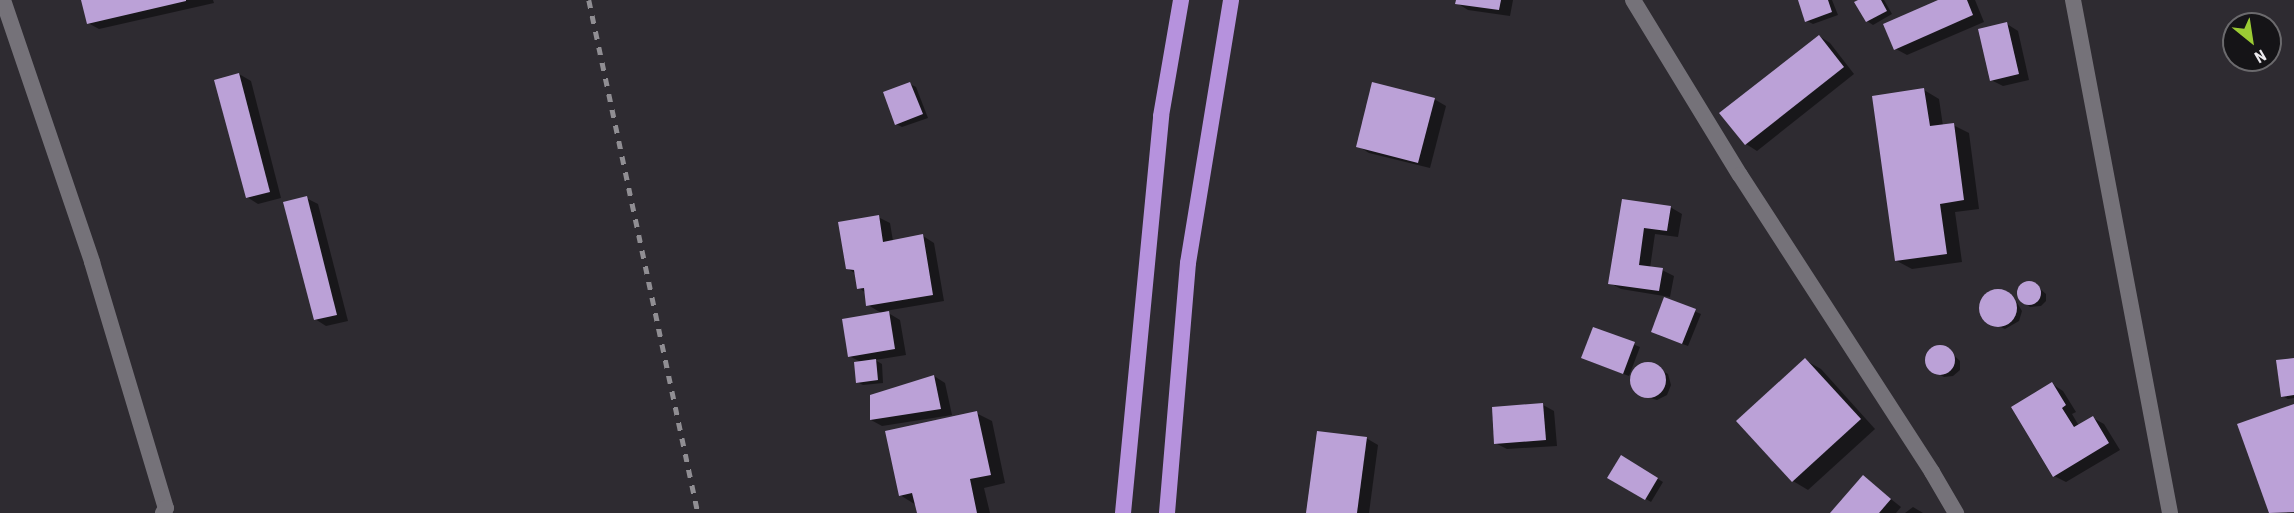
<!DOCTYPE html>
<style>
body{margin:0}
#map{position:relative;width:2294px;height:513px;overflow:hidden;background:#2e2b31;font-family:"Roboto Condensed",sans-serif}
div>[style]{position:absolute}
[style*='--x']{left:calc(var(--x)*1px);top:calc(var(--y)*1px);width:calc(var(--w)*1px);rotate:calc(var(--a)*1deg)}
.shadow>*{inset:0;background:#0007}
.building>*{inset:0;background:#bba1d7}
.round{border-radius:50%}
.minor>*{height:16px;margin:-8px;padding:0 8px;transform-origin:8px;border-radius:8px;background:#757279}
.trunk>*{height:16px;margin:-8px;padding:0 8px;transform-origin:8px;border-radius:8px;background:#b692dd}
.rail>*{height:4.5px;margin-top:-2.25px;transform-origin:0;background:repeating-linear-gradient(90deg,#908e93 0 8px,transparent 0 16px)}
span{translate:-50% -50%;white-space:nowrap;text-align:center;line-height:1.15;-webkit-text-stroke:6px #151417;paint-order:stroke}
.north{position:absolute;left:2222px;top:12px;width:60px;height:60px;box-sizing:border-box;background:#151417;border:2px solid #6b6a6d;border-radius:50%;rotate:150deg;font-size:16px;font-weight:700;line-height:24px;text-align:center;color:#edebef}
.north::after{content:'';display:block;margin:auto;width:21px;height:27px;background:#9bcb34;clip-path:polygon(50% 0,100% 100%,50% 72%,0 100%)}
</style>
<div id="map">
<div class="shadow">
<div style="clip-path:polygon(85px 0,213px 0,214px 3px,99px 29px,88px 23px)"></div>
<div style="clip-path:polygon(1457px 0,1513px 0,1510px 16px,1468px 10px,1457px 3px)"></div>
<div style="clip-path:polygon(1799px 0,1832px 0,1838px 15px,1813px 24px,1807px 21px)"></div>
<div style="clip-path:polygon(1861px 0,1884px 0,1892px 14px,1873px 25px,1867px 21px)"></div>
<div style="clip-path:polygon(1941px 0,1975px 0,1984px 22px,1907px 55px,1896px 49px)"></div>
<div style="clip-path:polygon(2007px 24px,2018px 31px,2029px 80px,2003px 86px,1991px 80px)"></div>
<div style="clip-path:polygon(1819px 36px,1830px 43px,1854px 74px,1757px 151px,1746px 144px)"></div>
<div style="clip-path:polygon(239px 74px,251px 81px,281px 198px,258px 204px,247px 197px)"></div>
<div style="clip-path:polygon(910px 84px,916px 87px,928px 118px,902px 127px,896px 124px)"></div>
<div style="clip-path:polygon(1924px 90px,1939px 99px,1943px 126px,1953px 125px,1969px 133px,1979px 209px,1955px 212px,1962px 262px,1912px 269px,1897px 261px)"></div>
<div style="clip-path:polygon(1434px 99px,1446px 106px,1430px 168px,1369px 153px,1358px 146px)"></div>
<div style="clip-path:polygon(306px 198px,318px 204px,348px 321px,326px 326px,315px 319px)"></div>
<div style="clip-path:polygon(1623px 200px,1670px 207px,1682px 214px,1678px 237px,1655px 234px,1650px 268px,1662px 270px,1674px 276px,1670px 297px,1621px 289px,1610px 283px)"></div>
<div style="clip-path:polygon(878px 217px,890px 223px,893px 241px,923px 236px,934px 243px,944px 301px,885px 311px,900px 320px,906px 355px,875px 360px,882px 364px,883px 383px,863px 385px,857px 382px,861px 362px,849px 356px,883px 314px,868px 305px,866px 293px,859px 288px,856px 274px,847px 268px)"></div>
<div style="clip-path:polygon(2032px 282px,2046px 294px,2046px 301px,2041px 306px,2030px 307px,2019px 297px,2019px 287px,2025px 283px)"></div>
<div style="clip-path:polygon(1990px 292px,2007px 293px,2013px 296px,2022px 311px,2019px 321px,2005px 329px,1987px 321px,1981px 312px,1983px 300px)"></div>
<div style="clip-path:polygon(1665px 299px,1701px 314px,1688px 346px,1658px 335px)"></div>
<div style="clip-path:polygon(1594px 329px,1640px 347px,1629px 376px,1589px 361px)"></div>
<div style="clip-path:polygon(1945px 347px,1960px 361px,1960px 370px,1953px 376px,1944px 377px,1929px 369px,1927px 356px,1931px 349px)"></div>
<div style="clip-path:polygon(2294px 359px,2294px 398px,2288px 399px,2282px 396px)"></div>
<div style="clip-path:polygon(1805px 360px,1821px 369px,1875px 429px,1808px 490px,1793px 481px)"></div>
<div style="clip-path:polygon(1647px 363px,1668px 374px,1671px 385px,1667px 395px,1657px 400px,1640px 395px,1631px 381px,1634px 371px)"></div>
<div style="clip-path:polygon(934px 376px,945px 383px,952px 415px,882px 426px,871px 420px)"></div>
<div style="clip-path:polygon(2052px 384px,2063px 391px,2076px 412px,2072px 414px,2079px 426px,2093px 418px,2104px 424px,2120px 450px,2066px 482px,2054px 476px)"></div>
<div style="clip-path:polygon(1543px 405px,1554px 411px,1557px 446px,1507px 449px,1495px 443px)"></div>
<div style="clip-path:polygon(976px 413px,992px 421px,1005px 483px,984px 488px,990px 513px,918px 513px,916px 505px,900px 495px)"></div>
<div style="clip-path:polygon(1366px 438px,1378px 445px,1369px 513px,1308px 513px)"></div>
<div style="clip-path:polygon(1621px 457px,1663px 482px,1651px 502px,1609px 477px)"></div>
<div style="clip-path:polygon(1863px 477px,1901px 507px,1896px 513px,1832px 513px)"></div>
<div style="clip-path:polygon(1913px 507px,1923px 513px,1905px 513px)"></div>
</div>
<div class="building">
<div style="clip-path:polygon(81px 0,186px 0,186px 1px,87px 24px)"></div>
<div style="clip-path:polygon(1456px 0,1501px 0,1499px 10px,1455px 4px)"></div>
<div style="clip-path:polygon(1798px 0,1828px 0,1832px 12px,1805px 22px)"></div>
<div style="clip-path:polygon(1858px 0,1881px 0,1887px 11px,1866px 22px,1854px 2px)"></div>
<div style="clip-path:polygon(1938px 0,1967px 0,1973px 15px,1894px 50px,1883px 24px)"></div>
<div style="clip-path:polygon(2007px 22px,2019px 74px,1990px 81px,1978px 29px)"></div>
<div style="clip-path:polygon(1819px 35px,1844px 67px,1745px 145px,1719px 113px)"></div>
<div style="clip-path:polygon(239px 73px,270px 192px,246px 198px,214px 80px)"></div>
<div style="clip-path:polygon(910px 82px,923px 114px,895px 125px,883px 92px)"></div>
<div style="clip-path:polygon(1372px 82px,1435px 98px,1418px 163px,1356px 147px)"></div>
<div style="clip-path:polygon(1924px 88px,1930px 126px,1954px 123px,1964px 200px,1940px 204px,1947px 254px,1895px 261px,1872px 96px)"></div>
<div style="clip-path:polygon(307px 196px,337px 315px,314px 320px,283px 202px)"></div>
<div style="clip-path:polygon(1622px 199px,1671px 206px,1667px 231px,1644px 228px,1639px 265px,1663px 268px,1659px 291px,1608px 284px)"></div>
<div style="clip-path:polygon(879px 215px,883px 242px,923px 234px,933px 295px,866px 306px,864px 288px,857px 289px,854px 270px,846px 269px,838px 222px)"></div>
<div class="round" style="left:2017px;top:281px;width:24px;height:24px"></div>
<div class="round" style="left:1979px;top:289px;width:38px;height:38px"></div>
<div style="clip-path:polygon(1664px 297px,1696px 309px,1682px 344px,1651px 332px)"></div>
<div style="clip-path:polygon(889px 311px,895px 349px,848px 357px,842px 319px)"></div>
<div style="clip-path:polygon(1593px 327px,1635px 342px,1623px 374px,1581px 358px)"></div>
<div class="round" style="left:1925px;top:345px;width:30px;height:30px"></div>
<div style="clip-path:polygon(1805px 358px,1861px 419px,1792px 482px,1736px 421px)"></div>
<div style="clip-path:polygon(2294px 358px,2294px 395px,2281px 397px,2276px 360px)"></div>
<div style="clip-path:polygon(876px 359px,878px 380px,856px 383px,854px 362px)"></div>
<div class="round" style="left:1630px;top:362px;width:36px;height:36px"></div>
<div style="clip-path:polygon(934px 375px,941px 409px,870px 420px,870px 395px)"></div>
<div style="clip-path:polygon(2052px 382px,2066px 405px,2062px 408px,2074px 427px,2093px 416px,2109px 443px,2053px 477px,2011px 407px)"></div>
<div style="clip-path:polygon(1543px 403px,1546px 440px,1494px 444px,1492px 407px)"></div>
<div style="clip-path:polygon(2294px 404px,2294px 512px,2269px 513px,2237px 424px)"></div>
<div style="clip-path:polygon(977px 411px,991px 475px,970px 479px,977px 513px,917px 513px,912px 493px,899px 496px,885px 431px)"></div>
<div style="clip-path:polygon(1317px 431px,1367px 437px,1357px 513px,1306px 513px)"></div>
<div style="clip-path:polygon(1621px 455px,1658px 478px,1645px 500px,1607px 478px)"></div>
<div style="clip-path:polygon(1863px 475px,1891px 499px,1879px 513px,1830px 513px)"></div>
</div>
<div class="minor">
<div style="--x:3;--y:0;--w:277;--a:71.2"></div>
<div style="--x:92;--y:262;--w:257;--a:73.3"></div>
<div style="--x:166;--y:508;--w:6;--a:121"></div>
<div style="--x:1633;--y:0;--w:205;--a:58.6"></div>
<div style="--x:1740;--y:175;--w:354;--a:57.1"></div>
<div style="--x:1932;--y:472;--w:48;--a:59.7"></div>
<div style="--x:2073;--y:0;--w:522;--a:79.29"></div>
</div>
<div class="trunk">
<div style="--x:1123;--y:513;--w:399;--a:-84.5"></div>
<div style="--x:1161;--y:116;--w:118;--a:-80.2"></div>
<div style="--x:1167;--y:513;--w:251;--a:-85.2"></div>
<div style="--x:1188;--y:263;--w:266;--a:-80.7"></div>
</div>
<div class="rail">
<div style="--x:589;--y:0;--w:524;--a:78"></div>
</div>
<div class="north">N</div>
</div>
